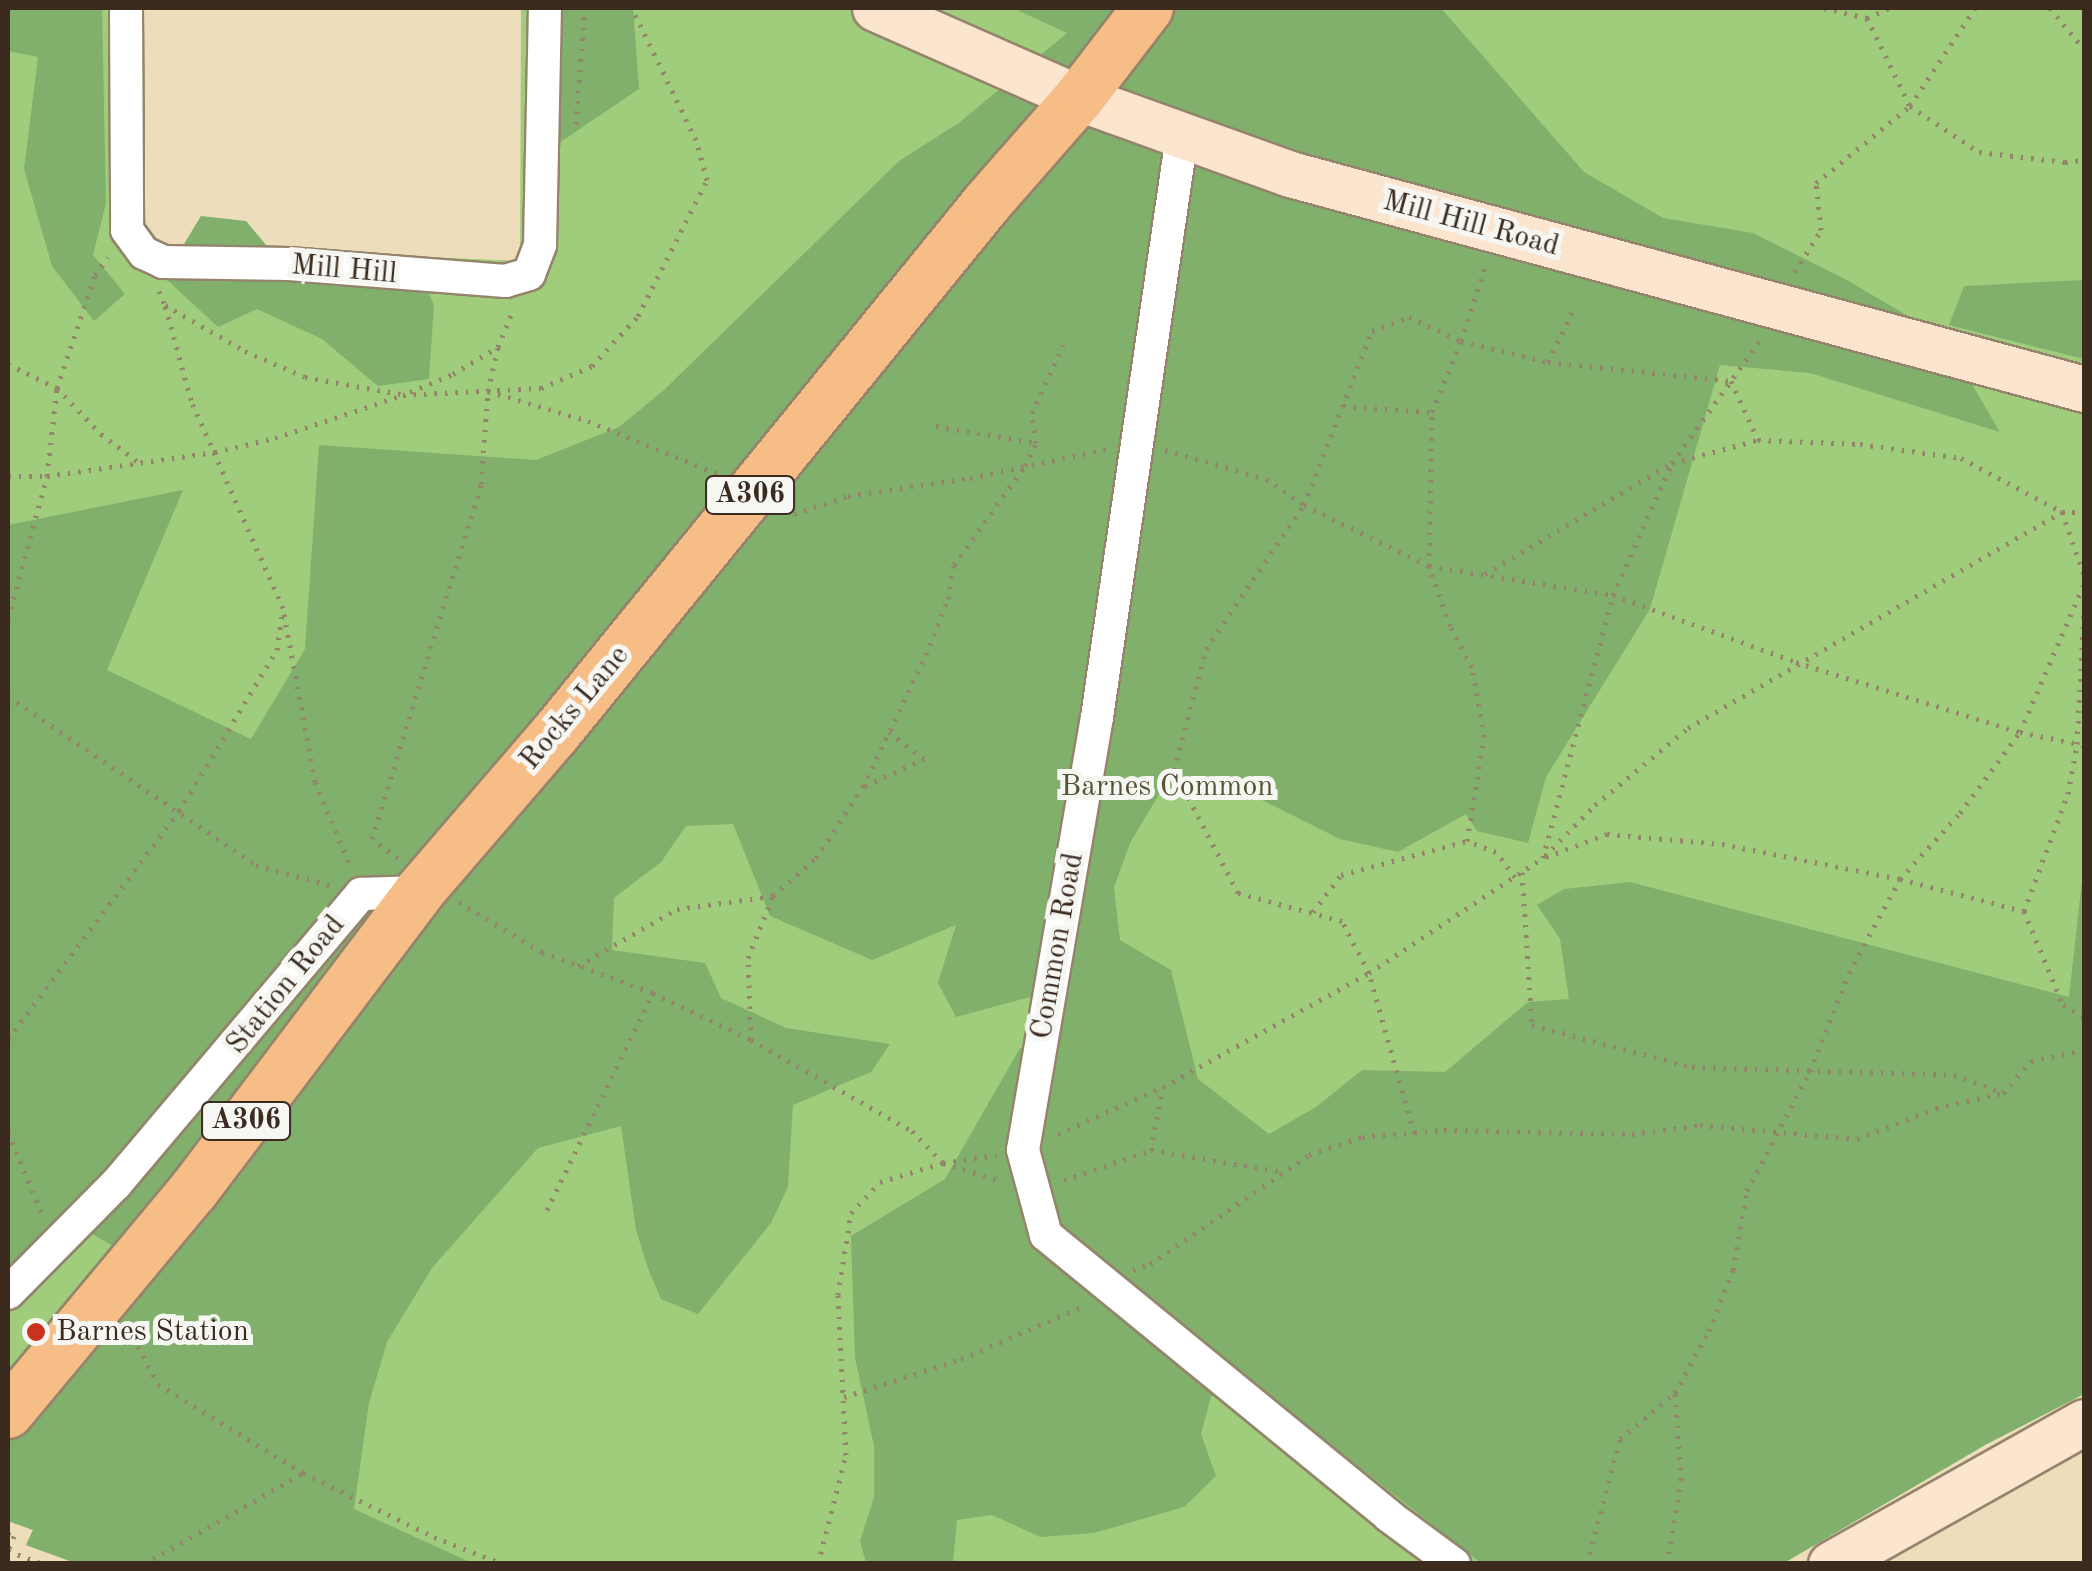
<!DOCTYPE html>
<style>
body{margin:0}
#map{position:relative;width:2092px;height:1571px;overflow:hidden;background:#edb;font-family:"Old Standard TT",serif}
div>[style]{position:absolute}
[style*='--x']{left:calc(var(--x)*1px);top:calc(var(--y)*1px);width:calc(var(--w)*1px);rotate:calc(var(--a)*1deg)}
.green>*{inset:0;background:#a0cd7b}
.forest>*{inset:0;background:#80b06b}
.path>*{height:5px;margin-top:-2.5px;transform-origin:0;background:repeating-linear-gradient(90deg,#94846c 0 2.5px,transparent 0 10.5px)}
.roads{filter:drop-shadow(2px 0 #94846c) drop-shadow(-2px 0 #94846c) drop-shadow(0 2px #94846c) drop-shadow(0 -2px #94846c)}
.minor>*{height:32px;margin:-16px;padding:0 16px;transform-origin:16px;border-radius:16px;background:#fff}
.secondary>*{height:45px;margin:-22.5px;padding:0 22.5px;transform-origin:22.5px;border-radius:22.5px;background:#fbe5cf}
.primary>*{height:50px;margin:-25px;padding:0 25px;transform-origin:25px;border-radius:25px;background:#f6be86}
.dots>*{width:28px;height:28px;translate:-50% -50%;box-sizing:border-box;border:5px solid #f6f6f2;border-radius:50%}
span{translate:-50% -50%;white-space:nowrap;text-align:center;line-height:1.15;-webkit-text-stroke:10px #f6f6f2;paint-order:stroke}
.shield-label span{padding:2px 8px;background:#f6f6f2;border:2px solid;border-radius:8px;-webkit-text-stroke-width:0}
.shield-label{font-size:28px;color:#3b2a1e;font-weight:700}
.street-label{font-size:30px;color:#3b2a1e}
.park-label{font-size:30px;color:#545335}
.poi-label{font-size:30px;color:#3b2a1e}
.left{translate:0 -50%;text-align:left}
.frame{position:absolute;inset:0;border:10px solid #3b2a1e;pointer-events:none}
</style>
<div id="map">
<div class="green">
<div style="clip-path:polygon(8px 8px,143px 8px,140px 231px,163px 246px,520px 261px,521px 8px,2084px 8px,2084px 1394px,1985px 1445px,1784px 1563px,78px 1564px,26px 1545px,33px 1530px,8px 1521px)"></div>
</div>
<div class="forest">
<div style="clip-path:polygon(8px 8px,102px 8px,106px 203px,93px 255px,125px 294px,94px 321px,52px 266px,24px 169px,38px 57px,8px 51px)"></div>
<div style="clip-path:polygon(560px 8px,633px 8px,639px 89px,559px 143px)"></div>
<div style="clip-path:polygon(1013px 8px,1441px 8px,1584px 172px,1663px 218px,1753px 233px,1847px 280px,1945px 338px,2000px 432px,1810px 373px,1720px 365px,1650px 609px,1546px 777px,1528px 843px,1477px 831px,1466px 814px,1398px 852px,1340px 839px,1260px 799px,1215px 800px,1161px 791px,1130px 843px,1114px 888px,1120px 940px,1171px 970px,1198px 1079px,1269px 1134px,1316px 1107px,1362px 1070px,1445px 1072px,1528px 1002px,1569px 999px,1560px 939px,1537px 905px,1564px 889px,1630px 882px,2069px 997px,2084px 862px,2084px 1394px,1985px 1445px,1784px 1563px,1481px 1563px,1236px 1370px,1211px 1397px,1201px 1434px,1216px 1476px,1184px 1507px,1094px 1533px,1040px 1537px,992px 1515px,957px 1520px,953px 1563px,866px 1563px,860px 1541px,874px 1497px,874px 1446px,855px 1358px,851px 1236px,945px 1179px,1020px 1048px,1053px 1053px,1063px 988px,956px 1017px,938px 983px,956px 925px,872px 960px,770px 916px,733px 824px,686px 826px,661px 862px,614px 898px,612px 950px,705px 963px,721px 998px,786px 1028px,890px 1044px,871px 1072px,793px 1105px,788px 1187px,771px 1223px,698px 1314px,661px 1299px,649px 1271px,636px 1230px,621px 1126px,538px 1148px,432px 1268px,387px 1342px,369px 1403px,354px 1509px,472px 1563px,78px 1564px,26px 1545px,33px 1530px,8px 1521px,8px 1443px,152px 1269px,60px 1215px,8px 1267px,8px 525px,183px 490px,107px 670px,251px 739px,305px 649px,319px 445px,536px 460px,619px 427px,664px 390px,899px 161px,960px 122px,1067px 33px)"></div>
<div style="clip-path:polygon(201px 216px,246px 221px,292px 276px,418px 270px,434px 305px,429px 379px,378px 386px,322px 339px,257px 309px,218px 327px,164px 277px)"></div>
<div style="clip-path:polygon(2084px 280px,2084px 359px,1949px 325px,1964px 286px)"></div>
</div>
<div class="path">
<div style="--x:1824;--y:8;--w:44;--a:13.1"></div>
<div style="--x:1867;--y:18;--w:24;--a:-24"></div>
<div style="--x:2050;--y:8;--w:53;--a:50.3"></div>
<div style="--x:1867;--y:18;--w:98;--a:64"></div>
<div style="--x:1910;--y:106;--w:83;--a:33.7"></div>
<div style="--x:1979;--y:152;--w:87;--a:6.6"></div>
<div style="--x:2065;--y:162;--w:19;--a:-6"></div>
<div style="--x:576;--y:124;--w:116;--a:-85.6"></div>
<div style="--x:1795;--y:272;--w:49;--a:-58.2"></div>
<div style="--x:1821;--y:230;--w:47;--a:-96.1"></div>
<div style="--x:1816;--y:183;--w:122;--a:-39.3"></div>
<div style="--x:1910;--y:106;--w:118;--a:-56.4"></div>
<div style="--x:159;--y:291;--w:15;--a:67"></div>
<div style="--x:165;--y:305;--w:92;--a:29.9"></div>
<div style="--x:245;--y:351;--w:65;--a:23.4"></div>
<div style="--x:305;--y:377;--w:97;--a:10.1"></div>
<div style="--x:1548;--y:362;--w:61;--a:-63.9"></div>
<div style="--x:8;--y:364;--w:55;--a:26.1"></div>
<div style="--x:57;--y:388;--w:64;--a:46.3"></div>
<div style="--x:101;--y:434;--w:46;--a:37.1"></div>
<div style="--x:488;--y:391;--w:104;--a:16.7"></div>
<div style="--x:588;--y:421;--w:140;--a:22.2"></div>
<div style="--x:410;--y:392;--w:47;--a:-22.7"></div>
<div style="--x:453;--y:374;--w:52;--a:-31"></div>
<div style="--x:498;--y:347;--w:40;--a:-68"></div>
<div style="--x:1343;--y:406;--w:87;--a:3.9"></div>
<div style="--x:936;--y:426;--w:101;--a:9.6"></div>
<div style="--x:1165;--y:450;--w:105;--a:16"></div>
<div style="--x:1266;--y:479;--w:46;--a:34.4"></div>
<div style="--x:1304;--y:505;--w:139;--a:26"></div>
<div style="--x:1429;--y:566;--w:186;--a:9"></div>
<div style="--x:1613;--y:595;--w:195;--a:20.1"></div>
<div style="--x:1796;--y:662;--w:235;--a:17.4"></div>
<div style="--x:2020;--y:732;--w:65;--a:11.5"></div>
<div style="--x:8;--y:476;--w:39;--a:0"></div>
<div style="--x:47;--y:476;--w:170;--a:-8.1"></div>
<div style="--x:215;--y:452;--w:62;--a:-13.1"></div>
<div style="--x:275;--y:438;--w:135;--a:-18.6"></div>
<div style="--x:403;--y:395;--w:138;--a:-2.9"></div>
<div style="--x:541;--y:388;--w:56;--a:-23.3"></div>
<div style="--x:592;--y:366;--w:68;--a:-47.4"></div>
<div style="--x:638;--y:316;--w:153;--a:-63.1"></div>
<div style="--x:707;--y:180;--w:41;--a:-105.4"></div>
<div style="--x:696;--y:140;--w:147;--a:-115.9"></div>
<div style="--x:786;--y:508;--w:10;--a:37"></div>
<div style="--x:794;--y:514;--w:57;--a:-18.4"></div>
<div style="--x:848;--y:496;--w:123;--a:-8.4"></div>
<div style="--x:970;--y:478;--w:139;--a:-12"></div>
<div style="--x:1485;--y:574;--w:217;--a:-30.7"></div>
<div style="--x:1672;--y:463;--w:89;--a:-15"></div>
<div style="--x:1758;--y:440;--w:102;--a:2.2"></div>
<div style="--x:1860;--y:444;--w:102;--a:7.9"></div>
<div style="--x:1961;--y:458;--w:115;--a:28.1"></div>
<div style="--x:2062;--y:512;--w:67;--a:70.8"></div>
<div style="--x:284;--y:614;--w:171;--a:79.5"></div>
<div style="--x:315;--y:782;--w:93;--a:67.3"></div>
<div style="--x:8;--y:619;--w:148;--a:-74.7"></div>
<div style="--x:47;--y:476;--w:89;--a:-83.5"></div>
<div style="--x:57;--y:388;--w:119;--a:-71.4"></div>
<div style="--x:95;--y:275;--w:22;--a:-54"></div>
<div style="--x:8;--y:696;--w:300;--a:34.3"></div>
<div style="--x:256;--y:865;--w:77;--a:15.1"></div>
<div style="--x:865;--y:786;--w:65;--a:-24.6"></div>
<div style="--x:924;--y:759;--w:44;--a:-142.4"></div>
<div style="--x:1545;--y:856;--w:71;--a:-45.6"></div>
<div style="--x:1595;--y:805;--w:121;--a:-39.6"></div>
<div style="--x:1688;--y:728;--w:432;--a:-30"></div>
<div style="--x:2062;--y:512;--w:22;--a:0"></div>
<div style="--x:1546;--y:857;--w:65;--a:-20.7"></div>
<div style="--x:1607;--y:834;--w:115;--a:5"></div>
<div style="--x:1722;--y:844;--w:181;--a:11.1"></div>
<div style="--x:1900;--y:879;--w:128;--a:14.5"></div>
<div style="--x:2024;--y:911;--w:102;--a:67.5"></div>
<div style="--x:2063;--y:1005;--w:24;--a:30"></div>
<div style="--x:398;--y:858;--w:32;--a:-144"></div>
<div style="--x:372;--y:839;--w:371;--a:-72.9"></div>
<div style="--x:481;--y:484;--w:93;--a:-85.7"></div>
<div style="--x:488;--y:391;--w:45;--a:-77.2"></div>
<div style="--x:1522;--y:872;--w:153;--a:86.3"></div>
<div style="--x:1532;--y:1025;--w:165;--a:14.7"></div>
<div style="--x:1692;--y:1067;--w:262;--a:1.7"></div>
<div style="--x:1954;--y:1075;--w:52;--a:20.2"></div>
<div style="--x:2003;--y:1093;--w:43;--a:-48.8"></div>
<div style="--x:2031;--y:1061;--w:54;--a:-11.7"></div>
<div style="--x:1515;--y:877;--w:31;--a:-127"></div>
<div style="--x:1496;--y:852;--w:31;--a:-159"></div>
<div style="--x:1467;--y:841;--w:105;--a:-80.7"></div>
<div style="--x:1484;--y:737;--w:71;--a:-99.7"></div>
<div style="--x:1472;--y:667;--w:47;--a:-118.2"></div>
<div style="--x:1450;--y:626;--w:64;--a:-109.3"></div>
<div style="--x:1429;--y:566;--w:154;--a:-88.9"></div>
<div style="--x:1432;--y:412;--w:77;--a:-67.8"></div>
<div style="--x:1461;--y:341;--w:89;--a:13.6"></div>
<div style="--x:1548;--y:362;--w:184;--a:5.9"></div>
<div style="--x:1731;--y:381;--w:65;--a:65.4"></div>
<div style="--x:459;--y:902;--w:97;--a:31.1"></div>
<div style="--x:542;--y:952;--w:118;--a:20.3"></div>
<div style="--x:653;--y:993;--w:109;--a:25.6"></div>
<div style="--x:751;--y:1040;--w:185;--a:29.5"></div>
<div style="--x:912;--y:1131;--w:45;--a:45.9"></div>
<div style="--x:943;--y:1163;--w:61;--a:17.2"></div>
<div style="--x:2024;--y:911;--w:125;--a:-69.4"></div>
<div style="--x:2068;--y:794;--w:51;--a:-79.8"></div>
<div style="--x:2077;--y:744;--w:134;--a:-87"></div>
<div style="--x:1313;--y:912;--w:46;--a:-52.9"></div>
<div style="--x:1341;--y:875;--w:131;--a:-15.1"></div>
<div style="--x:578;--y:966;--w:114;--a:-29.9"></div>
<div style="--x:677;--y:909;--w:97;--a:-7.7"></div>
<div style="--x:773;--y:896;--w:57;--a:-41.5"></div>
<div style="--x:816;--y:858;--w:85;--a:-56.5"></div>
<div style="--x:863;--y:787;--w:146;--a:-64.5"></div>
<div style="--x:926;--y:655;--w:60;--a:-68.6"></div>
<div style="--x:948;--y:599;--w:35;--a:-80"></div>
<div style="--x:954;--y:565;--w:122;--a:-54.4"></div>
<div style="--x:1025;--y:466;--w:25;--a:-64"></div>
<div style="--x:1036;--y:443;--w:30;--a:-98"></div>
<div style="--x:1032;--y:413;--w:75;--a:-65.5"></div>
<div style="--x:8;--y:1039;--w:285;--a:-53.1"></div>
<div style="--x:179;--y:811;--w:188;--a:-58.7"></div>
<div style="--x:277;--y:650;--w:42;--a:-81.9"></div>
<div style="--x:283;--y:608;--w:227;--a:-113.9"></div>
<div style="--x:191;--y:400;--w:98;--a:-105.3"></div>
<div style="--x:751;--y:1040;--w:82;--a:-92.1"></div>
<div style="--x:748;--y:958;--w:67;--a:-68"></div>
<div style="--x:8;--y:1132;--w:92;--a:67.6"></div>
<div style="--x:1414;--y:1133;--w:166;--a:-105.7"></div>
<div style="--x:1369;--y:973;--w:59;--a:-117.4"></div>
<div style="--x:1342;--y:921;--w:108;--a:-164.9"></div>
<div style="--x:1238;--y:893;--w:139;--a:-117.5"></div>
<div style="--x:1174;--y:770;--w:125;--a:-75.2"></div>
<div style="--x:1206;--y:649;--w:174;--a:-55.8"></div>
<div style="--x:1304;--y:505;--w:187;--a:-68.7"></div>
<div style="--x:1372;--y:331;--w:40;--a:-21"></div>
<div style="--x:1409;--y:317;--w:57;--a:24.8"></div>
<div style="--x:1461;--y:341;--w:81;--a:-72"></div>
<div style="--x:1058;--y:1134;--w:115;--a:-24.1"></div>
<div style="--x:1163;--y:1087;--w:235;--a:-29"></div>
<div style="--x:1369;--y:973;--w:209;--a:-33.5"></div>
<div style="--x:1543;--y:858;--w:272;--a:-75.1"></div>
<div style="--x:1613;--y:595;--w:145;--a:-65.9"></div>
<div style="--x:1672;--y:463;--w:153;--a:-54.3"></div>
<div style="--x:1151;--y:1150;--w:133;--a:9.5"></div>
<div style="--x:1064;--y:1180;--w:92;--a:-19"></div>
<div style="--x:1151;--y:1150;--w:64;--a:-79.2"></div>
<div style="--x:547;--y:1210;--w:242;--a:-64"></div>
<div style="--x:1133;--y:1270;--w:18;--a:-19"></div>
<div style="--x:1150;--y:1264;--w:193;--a:-34.4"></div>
<div style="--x:1309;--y:1155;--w:56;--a:-18.8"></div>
<div style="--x:1362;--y:1137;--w:82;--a:-4.9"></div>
<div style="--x:1444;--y:1130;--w:188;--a:1.2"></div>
<div style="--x:1632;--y:1134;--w:69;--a:-7.5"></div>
<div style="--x:1700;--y:1125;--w:158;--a:5.1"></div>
<div style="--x:1857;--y:1139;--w:85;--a:-21.4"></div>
<div style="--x:1936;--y:1108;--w:69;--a:-12.6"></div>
<div style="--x:128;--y:1328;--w:64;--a:61.8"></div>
<div style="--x:158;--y:1384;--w:170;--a:31.5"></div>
<div style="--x:303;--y:1473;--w:146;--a:26"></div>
<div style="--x:434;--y:1537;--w:74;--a:21.4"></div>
<div style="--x:844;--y:1397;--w:123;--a:-18"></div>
<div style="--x:961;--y:1359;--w:134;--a:-23.3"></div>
<div style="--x:8;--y:1534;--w:6;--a:18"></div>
<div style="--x:14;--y:1536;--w:16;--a:112"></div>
<div style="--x:8;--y:1551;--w:38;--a:20"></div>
<div style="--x:144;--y:1564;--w:183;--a:-29.8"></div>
<div style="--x:818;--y:1564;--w:113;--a:-75.6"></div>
<div style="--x:846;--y:1455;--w:160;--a:-92.9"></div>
<div style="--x:838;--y:1295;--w:83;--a:-81"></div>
<div style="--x:851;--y:1213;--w:42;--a:-46.9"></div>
<div style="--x:880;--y:1182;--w:66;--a:-16.8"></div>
<div style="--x:943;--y:1163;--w:54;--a:-8.6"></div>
<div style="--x:1587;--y:1564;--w:129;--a:-75.2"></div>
<div style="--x:1620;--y:1439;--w:72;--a:-39.9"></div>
<div style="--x:1675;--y:1393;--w:71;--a:-61.3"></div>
<div style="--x:1709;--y:1331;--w:66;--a:-68.5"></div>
<div style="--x:1733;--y:1270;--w:80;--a:-80"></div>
<div style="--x:1747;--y:1191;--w:136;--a:-62.3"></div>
<div style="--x:1810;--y:1071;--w:105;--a:-68.3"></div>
<div style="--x:1849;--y:973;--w:107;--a:-61.5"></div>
<div style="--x:1900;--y:879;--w:89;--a:-47.7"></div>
<div style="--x:1960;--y:813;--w:101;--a:-53.5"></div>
<div style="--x:2020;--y:732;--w:161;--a:-66.6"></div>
<div style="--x:1667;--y:1564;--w:85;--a:-80.5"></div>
<div style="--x:1681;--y:1480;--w:87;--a:-93.9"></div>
</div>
<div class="roads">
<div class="minor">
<div style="--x:126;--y:8;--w:222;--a:89.7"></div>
<div style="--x:127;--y:230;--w:29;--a:54"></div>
<div style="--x:144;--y:253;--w:21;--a:25"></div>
<div style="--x:163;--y:262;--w:126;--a:0.9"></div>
<div style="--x:289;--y:264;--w:217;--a:4.5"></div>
<div style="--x:505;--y:281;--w:25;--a:-16"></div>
<div style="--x:529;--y:274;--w:31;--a:-69"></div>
<div style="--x:540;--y:245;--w:237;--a:-88.8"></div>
<div style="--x:1182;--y:136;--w:587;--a:98.32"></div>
<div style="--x:1097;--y:717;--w:439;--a:99.7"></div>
<div style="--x:1023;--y:1150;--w:88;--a:74.9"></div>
<div style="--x:1046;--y:1235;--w:443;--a:39.3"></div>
<div style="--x:1389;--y:1516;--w:81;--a:36.4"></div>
<div style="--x:8;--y:1293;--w:153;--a:-45.3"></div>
<div style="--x:116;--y:1184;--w:380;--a:-49.8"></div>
<div style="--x:361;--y:894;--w:58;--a:-2"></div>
</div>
<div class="secondary">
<div style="--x:875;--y:8;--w:223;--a:23.8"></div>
<div style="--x:1079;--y:98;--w:224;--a:19.8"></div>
<div style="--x:1290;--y:174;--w:823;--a:15.15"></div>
<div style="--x:1831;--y:1564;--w:290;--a:-29.3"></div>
</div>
<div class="primary">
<div style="--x:8;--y:1413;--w:290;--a:-50.2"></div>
<div style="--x:194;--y:1190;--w:373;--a:-52.9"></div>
<div style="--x:419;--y:892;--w:208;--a:-49.3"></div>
<div style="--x:555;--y:734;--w:685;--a:-50.87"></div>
<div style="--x:987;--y:203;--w:140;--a:-48.8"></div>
<div style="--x:1079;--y:98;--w:113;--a:-52.5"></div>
</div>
</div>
<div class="dots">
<div style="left:36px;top:1332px;background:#c8321e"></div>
</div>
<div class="shield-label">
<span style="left:750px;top:495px">A306</span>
<span style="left:246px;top:1121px">A306</span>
</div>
<div class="street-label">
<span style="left:1471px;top:224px;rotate:15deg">Mill Hill Road</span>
<span style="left:344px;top:270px;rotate:5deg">Mill Hill</span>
<span style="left:575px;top:708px;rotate:-50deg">Rocks Lane</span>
<span style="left:1058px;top:946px;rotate:-80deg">Common Road</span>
<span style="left:286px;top:985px;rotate:-51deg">Station Road</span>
</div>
<div class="park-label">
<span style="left:1167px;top:787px">Barnes Common</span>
</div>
<div class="poi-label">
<span class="left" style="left:56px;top:1332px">Barnes Station</span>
</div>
<div class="frame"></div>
</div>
